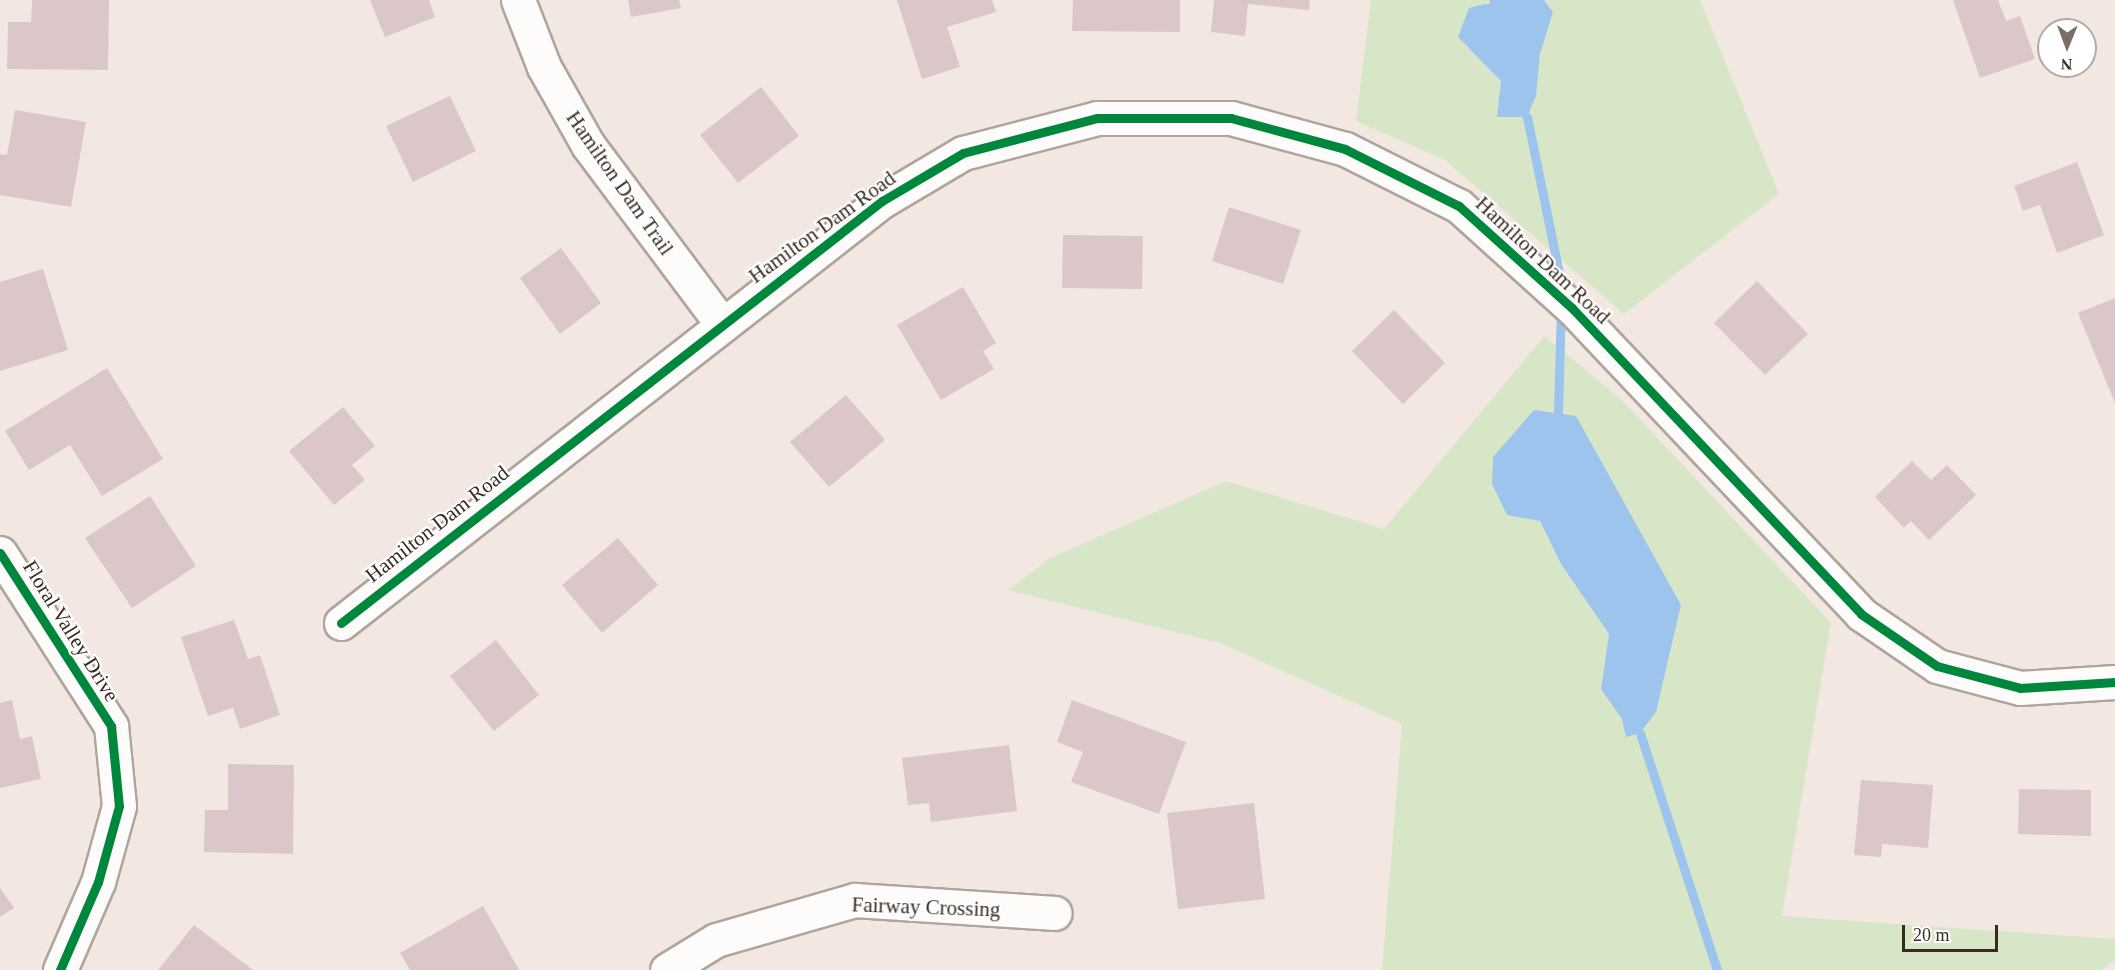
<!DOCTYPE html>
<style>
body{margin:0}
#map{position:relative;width:2115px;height:970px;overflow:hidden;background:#f3e8e1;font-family:"Times New Roman",serif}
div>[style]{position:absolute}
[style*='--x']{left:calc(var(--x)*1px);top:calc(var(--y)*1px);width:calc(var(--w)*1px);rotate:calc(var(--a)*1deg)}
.green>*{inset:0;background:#d7e6c7}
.water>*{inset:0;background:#9cc4ec}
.stream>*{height:9px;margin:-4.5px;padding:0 4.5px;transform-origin:4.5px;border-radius:4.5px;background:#9cc4ec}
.building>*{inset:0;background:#dbc6ca}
.roads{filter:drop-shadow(2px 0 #afa59d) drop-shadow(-2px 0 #afa59d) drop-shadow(0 2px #afa59d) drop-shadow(0 -2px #afa59d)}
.minor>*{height:33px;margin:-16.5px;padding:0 16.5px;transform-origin:16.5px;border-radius:16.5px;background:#fdfcfa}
.cycleway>*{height:9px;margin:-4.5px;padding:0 4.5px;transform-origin:4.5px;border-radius:4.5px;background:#00873e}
span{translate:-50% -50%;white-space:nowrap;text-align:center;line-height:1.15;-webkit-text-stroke:4.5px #fff;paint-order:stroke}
.street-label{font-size:21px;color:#382b22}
.north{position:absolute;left:2037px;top:18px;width:60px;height:60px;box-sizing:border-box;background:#fff;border:2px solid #afaaa7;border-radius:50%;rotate:181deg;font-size:16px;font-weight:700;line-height:24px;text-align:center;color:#382b22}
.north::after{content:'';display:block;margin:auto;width:21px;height:27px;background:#796d65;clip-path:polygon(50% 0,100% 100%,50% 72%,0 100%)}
.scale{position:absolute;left:1902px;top:925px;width:96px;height:27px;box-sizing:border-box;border:3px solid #382b22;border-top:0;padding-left:8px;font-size:18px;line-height:21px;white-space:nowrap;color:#382b22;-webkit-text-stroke:4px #fff;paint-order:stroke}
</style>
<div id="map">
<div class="green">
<div style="clip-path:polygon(1371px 0,1489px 0,1458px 37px,1501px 81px,1498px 117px,1536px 96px,1540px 54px,1553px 12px,1544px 0,1700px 0,1779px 194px,1624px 314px,1445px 160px,1356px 121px)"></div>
<div style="clip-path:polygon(evenodd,1544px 336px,1621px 399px,1831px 623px,1782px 916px,2115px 939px,2115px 960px,2101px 970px,1382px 970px,1402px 724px,1220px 643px,1008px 590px,1050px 558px,1226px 481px,1384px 529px,1544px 336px,1625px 508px,1681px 605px,1656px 712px,1626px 737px,1623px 719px,1601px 689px,1609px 634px,1561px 564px,1540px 521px,1625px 508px)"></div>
</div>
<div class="water">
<div style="clip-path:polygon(1489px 0,1544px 0,1553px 12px,1540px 54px,1536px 96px,1527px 117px,1497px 117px,1501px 81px,1458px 37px,1469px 8px,1490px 3px)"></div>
<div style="clip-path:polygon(1534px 410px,1576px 416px,1681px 605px,1656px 712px,1640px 733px,1626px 737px,1622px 719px,1601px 689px,1609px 634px,1561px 564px,1540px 521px,1507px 515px,1492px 484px,1493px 457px)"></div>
</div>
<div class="stream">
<div style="--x:1527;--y:117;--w:175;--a:78.4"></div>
<div style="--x:1558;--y:413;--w:105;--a:-88.4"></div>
<div style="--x:1640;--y:733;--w:249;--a:72"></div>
</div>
<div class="building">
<div style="clip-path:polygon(32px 0,109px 0,108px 70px,7px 69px,8px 22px,31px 22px)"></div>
<div style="clip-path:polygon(370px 0,429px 0,435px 17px,385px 37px)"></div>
<div style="clip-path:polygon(628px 0,679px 0,681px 8px,631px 17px)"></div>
<div style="clip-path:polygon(897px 0,992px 0,996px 12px,947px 27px,960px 67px,922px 79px)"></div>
<div style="clip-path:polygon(1073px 0,1180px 0,1180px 32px,1072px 31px)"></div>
<div style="clip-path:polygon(1214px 0,1310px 0,1309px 10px,1248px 4px,1245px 36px,1211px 32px)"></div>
<div style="clip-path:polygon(1953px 0,1998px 0,2006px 21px,2020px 16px,2035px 59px,1980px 78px)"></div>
<div style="clip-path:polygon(761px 87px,799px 136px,738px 183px,700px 135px)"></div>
<div style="clip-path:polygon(450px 96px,476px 151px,413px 182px,386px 126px)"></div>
<div style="clip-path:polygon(15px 110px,86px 122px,71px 207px,0 195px,0 154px,7px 155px)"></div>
<div style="clip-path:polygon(2077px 162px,2104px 235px,2057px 253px,2040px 205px,2023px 211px,2014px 186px)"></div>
<div style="clip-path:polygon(1229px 207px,1301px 230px,1283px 284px,1212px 261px)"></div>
<div style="clip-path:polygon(1063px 235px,1143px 236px,1142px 289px,1062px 288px)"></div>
<div style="clip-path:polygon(561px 248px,601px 303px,560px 334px,520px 278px)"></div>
<div style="clip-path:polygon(43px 269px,68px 350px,0 371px,0 282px)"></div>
<div style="clip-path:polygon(1757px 281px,1808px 334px,1765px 375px,1714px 323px)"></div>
<div style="clip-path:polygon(963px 287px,996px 343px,983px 351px,994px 369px,941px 400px,897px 325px)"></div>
<div style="clip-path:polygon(2115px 298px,2115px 403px,2078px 313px)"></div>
<div style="clip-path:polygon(1394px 310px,1445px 363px,1403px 404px,1352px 351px)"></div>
<div style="clip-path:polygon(107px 368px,163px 459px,102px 496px,70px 445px,29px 470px,5px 431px)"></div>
<div style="clip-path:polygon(846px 395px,885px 440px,829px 487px,790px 442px)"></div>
<div style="clip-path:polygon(343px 407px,375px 446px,352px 465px,365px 480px,334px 505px,289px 451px)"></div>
<div style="clip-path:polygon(1912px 461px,1931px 480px,1947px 465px,1976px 495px,1929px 540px,1911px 521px,1904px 528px,1875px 497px)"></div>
<div style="clip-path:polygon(150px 496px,196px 566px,132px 608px,85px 538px)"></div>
<div style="clip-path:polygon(618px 538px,658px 585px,602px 633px,562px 585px)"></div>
<div style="clip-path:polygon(234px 620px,248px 659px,260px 655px,280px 715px,240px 729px,233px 708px,208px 716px,181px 637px)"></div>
<div style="clip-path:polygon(496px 640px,539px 695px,494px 731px,450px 676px)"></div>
<div style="clip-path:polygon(12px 700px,20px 739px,32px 736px,41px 779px,0 788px,0 703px)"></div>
<div style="clip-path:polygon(1072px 700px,1186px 742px,1159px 814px,1071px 782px,1083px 752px,1057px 742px)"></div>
<div style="clip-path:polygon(1009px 745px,1017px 811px,931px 822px,929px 803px,908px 805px,902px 758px)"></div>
<div style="clip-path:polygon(228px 764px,294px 765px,293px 854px,204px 852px,205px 810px,228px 810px)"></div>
<div style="clip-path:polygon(1861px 780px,1933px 785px,1928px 848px,1882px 844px,1881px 857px,1854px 855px)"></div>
<div style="clip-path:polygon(2019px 789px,2091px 790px,2091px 836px,2018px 834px)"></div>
<div style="clip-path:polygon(1254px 803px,1265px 899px,1178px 909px,1167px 813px)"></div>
<div style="clip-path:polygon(0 888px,14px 908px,0 917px)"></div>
<div style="clip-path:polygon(483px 906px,519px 970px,410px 970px,400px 953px)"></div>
<div style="clip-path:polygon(194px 925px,253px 970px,158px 970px)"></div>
</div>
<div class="roads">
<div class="minor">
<div style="--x:518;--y:0;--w:72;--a:68.8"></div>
<div style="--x:544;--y:67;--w:90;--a:60.6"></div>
<div style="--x:588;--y:145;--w:224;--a:53.2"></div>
<div style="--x:0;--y:553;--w:206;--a:57.3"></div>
<div style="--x:111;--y:726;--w:80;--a:84.3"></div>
<div style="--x:119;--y:806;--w:79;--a:105.4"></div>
<div style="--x:98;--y:882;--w:96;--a:113.4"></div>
<div style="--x:341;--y:623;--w:686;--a:-37.96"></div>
<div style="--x:882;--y:201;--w:94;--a:-30.7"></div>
<div style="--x:963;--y:153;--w:138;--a:-14.6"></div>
<div style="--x:1097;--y:118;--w:134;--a:0"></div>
<div style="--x:1231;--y:118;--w:118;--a:15.2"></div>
<div style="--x:1345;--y:149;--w:127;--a:26.6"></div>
<div style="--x:1459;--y:206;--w:152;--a:42.1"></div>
<div style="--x:1572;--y:308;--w:421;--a:46.6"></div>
<div style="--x:1861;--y:614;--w:92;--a:34.4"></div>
<div style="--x:1937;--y:666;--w:86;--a:14.8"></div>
<div style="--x:2020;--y:688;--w:95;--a:-3.6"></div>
<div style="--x:667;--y:970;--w:57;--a:-31.5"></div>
<div style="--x:716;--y:940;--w:145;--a:-16.1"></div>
<div style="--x:855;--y:900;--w:200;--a:3.7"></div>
</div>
</div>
<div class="cycleway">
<div style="--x:0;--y:553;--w:206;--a:57.3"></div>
<div style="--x:111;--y:726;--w:80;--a:84.3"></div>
<div style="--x:119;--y:806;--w:79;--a:105.4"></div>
<div style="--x:98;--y:882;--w:96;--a:113.4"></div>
<div style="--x:341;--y:623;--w:686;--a:-37.96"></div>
<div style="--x:882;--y:201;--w:94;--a:-30.7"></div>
<div style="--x:963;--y:153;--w:138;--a:-14.6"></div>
<div style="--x:1097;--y:118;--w:134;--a:0"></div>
<div style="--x:1231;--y:118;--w:118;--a:15.2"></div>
<div style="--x:1345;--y:149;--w:127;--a:26.6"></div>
<div style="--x:1459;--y:206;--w:152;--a:42.1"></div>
<div style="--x:1572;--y:308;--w:421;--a:46.6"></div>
<div style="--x:1861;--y:614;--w:92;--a:34.4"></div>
<div style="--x:1937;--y:666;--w:86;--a:14.8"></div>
<div style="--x:2020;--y:688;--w:95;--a:-3.6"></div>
</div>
<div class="street-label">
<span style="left:620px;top:183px;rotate:55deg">Hamilton Dam Trail</span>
<span style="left:822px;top:227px;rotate:-36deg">Hamilton Dam Road</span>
<span style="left:1543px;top:260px;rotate:43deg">Hamilton Dam Road</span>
<span style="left:437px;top:524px;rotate:-38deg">Hamilton Dam Road</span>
<span style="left:71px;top:631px;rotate:58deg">Floral Valley Drive</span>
<span style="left:926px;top:907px;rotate:2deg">Fairway Crossing</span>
</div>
<div class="north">N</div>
<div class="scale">20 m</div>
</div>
